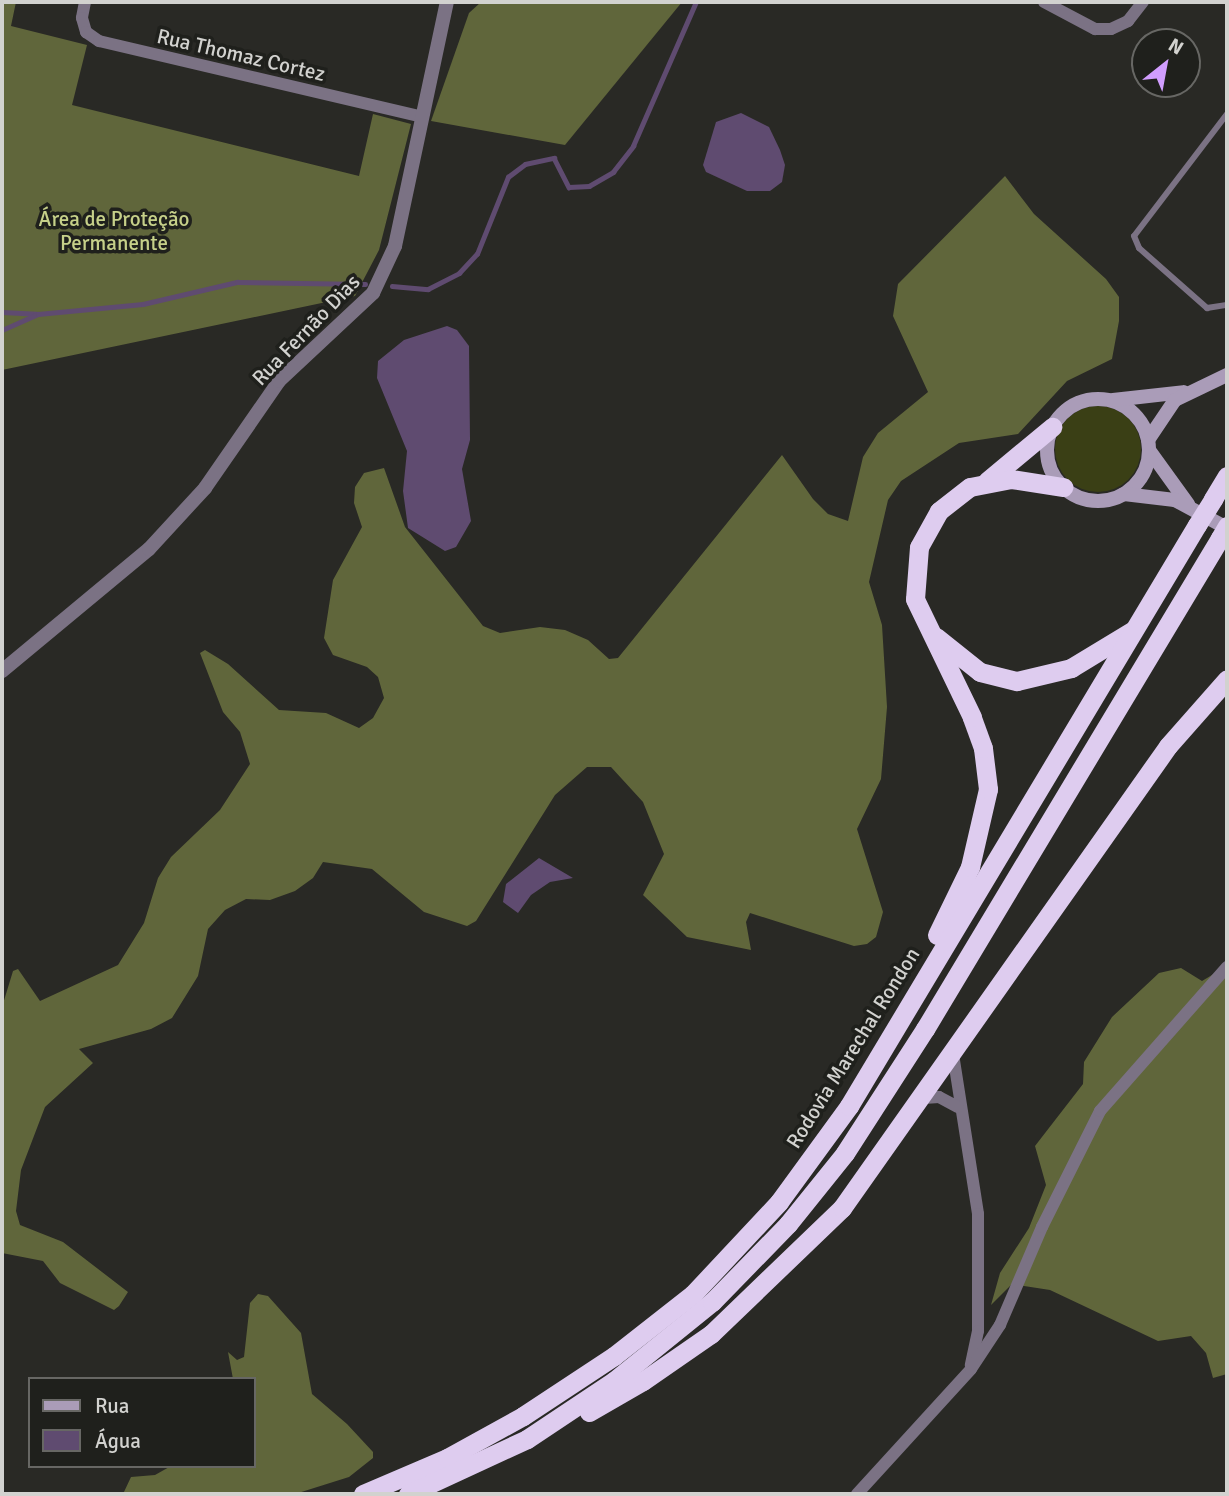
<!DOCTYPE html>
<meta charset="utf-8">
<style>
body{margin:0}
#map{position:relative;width:1229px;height:1496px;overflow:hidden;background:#292925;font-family:Signika,sans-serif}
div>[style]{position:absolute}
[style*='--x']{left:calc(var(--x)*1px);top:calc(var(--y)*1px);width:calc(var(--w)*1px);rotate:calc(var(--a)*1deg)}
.green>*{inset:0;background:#3a3f15}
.round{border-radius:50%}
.forest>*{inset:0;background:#60663b}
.water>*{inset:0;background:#5f4b70}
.stream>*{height:4.5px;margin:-2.25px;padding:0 2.25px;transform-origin:2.25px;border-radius:2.25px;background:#5f4b70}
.service>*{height:6px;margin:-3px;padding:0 3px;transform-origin:3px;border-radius:3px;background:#7b7284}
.minor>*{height:12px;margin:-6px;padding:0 6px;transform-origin:6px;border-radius:6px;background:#7b7284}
.tertiary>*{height:14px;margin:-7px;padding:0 7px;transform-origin:7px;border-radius:7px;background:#7b7284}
.secondary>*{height:14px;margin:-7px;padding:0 7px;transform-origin:7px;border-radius:7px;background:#aa9cb8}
.secondary>.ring{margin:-7px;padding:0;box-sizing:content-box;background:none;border:14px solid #aa9cb8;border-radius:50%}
.trunk>*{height:19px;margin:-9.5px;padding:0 9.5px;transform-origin:9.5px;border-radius:9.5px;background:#deccef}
.trunk-bridge>*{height:19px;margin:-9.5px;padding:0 9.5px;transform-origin:9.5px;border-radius:9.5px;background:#deccef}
span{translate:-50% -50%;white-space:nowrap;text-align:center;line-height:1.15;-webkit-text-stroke:7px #1f201c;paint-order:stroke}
.street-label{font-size:21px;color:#d2d2cf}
.park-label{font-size:21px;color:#c6d089}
.frame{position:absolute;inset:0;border:4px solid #d2d2cf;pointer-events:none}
.legend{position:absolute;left:28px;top:1377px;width:228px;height:91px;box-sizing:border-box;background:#1f201c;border:2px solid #676764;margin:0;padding:9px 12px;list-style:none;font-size:21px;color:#d2d2cf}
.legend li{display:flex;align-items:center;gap:14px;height:35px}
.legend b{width:35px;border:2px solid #676764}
.north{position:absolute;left:1131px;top:28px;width:70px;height:70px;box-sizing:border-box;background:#1f201c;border:2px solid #676764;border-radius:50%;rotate:31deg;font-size:19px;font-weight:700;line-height:28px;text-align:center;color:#d2d2cf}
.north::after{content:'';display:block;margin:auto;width:24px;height:32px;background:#d19dfe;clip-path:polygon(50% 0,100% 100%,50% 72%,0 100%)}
</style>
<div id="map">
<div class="green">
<div class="round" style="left:1055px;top:406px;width:86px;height:86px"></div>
</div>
<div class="forest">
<div style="clip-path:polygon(2px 2px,16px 2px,11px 26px,87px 45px,72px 105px,359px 176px,373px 114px,411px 124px,379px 250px,355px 296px,2px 370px)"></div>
<div style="clip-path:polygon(481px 2px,682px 2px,565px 145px,431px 121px,469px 13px)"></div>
<div style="clip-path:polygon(1005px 176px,1034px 214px,1106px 279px,1119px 297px,1119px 321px,1112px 359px,1067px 381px,1018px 434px,959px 443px,901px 481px,888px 500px,869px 582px,882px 625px,887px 707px,881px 779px,857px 829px,883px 912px,876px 937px,867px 944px,854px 946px,750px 913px,746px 922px,751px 950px,687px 937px,643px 895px,664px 854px,643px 802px,611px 767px,587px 767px,555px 795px,476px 921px,467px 926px,424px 912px,372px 869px,323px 862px,313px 878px,295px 891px,270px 900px,246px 899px,225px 910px,208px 929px,198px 976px,172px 1018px,151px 1029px,79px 1049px,93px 1063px,45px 1107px,21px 1170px,16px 1211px,20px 1225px,63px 1242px,128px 1292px,119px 1306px,114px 1310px,60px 1283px,43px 1261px,2px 1253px,2px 1007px,13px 971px,18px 969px,40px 1001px,118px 965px,144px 923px,158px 878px,171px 857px,220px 810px,250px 764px,240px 732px,223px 712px,200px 653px,205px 650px,228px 664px,279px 710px,326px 713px,359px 728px,373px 718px,384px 698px,378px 677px,367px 667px,333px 655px,324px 638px,333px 580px,362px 527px,354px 503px,355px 487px,364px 473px,384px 468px,405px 527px,483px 626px,500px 633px,540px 627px,565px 630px,588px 640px,609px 659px,618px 658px,782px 455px,813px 499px,828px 514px,848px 521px,863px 457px,878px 433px,928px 392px,893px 316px,898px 284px)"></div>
<div style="clip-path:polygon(1227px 966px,1227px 1374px,1213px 1378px,1206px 1353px,1191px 1336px,1158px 1341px,1050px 1290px,1012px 1284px,991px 1305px,1000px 1273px,1029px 1228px,1046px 1185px,1035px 1146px,1083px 1084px,1084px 1062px,1112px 1017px,1159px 973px,1181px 968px,1202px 981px)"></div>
<div style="clip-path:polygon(258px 1294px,268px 1296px,301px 1333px,312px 1394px,347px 1424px,373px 1452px,373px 1458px,349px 1477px,295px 1494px,123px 1494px,131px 1477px,155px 1475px,171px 1466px,254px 1466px,254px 1379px,233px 1379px,228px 1352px,237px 1360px,244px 1357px,250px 1303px)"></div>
</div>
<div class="water">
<div style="clip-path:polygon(741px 113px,769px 127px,780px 150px,785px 165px,782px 182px,770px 191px,747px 191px,706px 172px,703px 165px,716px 122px)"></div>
<div style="clip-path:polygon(447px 326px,457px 330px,469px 346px,470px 440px,462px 469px,471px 521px,456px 547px,445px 551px,408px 528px,403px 491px,407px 451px,377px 378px,378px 361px,404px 340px)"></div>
<div style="clip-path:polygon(539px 858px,573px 878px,550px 882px,531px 895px,518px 913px,503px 902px,506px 884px)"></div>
</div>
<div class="stream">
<div style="--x:392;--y:286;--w:36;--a:5"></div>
<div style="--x:428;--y:289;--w:35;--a:-27"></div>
<div style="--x:459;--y:273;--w:26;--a:-47"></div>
<div style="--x:477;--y:254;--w:83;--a:-68.1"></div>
<div style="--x:508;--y:177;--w:21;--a:-37"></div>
<div style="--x:525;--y:164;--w:30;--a:-12"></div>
<div style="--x:554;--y:158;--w:33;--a:63"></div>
<div style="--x:569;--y:187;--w:20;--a:-3"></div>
<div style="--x:589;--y:186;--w:28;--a:-30"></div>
<div style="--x:613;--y:172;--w:33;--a:-52"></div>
<div style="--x:633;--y:146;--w:157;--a:-66.4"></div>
<div style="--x:2;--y:312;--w:34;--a:3"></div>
<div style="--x:2;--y:330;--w:39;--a:-24"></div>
<div style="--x:38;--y:314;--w:105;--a:-5.4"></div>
<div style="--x:143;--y:304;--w:97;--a:-13.2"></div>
<div style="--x:237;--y:282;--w:128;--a:0.9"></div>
</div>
<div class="service">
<div style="--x:1227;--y:114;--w:153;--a:127.3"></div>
<div style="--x:1134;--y:236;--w:13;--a:67"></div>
<div style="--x:1139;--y:248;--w:91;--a:41.4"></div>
<div style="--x:1207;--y:308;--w:20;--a:-9"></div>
</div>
<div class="minor">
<div style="--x:85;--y:2;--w:16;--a:101"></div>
<div style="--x:82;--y:18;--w:15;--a:74"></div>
<div style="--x:86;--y:32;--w:16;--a:35"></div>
<div style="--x:99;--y:41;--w:330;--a:13.2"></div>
<div style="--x:1044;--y:2;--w:58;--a:27.9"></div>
<div style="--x:1095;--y:29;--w:16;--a:0"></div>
<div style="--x:1111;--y:29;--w:19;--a:-25"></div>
<div style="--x:1128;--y:21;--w:24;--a:-52"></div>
<div style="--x:953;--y:1054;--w:162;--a:81.1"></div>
<div style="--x:978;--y:1214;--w:117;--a:90"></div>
<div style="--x:978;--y:1331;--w:35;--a:102"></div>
<div style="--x:924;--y:1098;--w:15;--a:-4"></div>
<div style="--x:939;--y:1097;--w:21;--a:28"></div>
<div style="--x:857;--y:1494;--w:169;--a:-47.6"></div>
<div style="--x:971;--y:1369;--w:53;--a:-56.6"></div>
<div style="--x:1000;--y:1325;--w:107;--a:-66.8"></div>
<div style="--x:1042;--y:1227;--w:130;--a:-63.4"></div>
<div style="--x:1100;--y:1111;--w:192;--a:-48.6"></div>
</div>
<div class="tertiary">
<div style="--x:2;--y:671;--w:191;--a:-39.7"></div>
<div style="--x:149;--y:549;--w:83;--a:-47.4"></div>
<div style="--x:205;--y:488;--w:130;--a:-55.3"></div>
<div style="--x:279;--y:381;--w:129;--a:-43.1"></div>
<div style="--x:373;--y:293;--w:52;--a:-64.9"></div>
<div style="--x:395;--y:246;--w:249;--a:-78"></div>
</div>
<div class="secondary">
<div class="ring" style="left:1047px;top:399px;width:88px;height:88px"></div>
<div style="--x:1113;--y:400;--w:71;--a:-6.4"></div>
<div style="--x:1148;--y:440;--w:48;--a:-56"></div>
<div style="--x:1175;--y:400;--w:58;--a:-25.7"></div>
<div style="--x:1149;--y:450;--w:67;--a:54.2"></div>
<div style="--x:1124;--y:494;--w:51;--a:6.7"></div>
<div style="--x:1175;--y:500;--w:59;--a:28.3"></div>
</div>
<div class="trunk">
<div style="--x:987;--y:481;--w:85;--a:-39.7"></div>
<div style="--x:1213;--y:499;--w:27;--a:-59"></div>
<div style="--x:936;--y:637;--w:56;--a:38.5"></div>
<div style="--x:980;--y:672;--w:38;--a:14"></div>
<div style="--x:1017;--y:681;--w:56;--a:-13.5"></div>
<div style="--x:1071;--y:668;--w:71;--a:-31.2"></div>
<div style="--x:937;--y:935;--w:76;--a:-64.1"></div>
<div style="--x:970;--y:867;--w:80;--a:-77"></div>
<div style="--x:988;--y:789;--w:41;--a:-97"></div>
<div style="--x:983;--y:748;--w:33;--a:-110"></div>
<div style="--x:972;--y:717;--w:131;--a:-115.8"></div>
<div style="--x:915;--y:599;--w:52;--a:-85.6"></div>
<div style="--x:919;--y:547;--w:41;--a:-60.9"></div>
<div style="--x:939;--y:511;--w:39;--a:-38"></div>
<div style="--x:970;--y:487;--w:42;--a:-11"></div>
<div style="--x:1011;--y:479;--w:53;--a:8.7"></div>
<div style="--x:589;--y:1412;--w:62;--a:-29.9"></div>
<div style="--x:643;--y:1381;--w:83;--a:-34.7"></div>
<div style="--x:711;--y:1334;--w:182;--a:-43.9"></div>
<div style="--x:842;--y:1208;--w:565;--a:-54.79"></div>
<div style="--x:1168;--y:746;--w:89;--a:-48.6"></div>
<div style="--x:363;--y:1494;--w:91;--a:-23.2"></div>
<div style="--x:447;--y:1458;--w:87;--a:-28.9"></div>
<div style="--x:523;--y:1416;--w:109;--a:-33.4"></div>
<div style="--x:614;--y:1356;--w:100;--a:-38.1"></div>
<div style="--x:693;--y:1294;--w:126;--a:-46.9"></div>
<div style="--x:779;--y:1202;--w:119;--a:-53.9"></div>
<div style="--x:849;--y:1106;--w:677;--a:-59.08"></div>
<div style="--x:408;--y:1494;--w:131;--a:-24.8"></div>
<div style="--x:527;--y:1439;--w:105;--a:-33.7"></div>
<div style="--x:614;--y:1381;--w:126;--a:-38.9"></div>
<div style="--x:712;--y:1302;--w:109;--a:-45.7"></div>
<div style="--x:788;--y:1224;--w:91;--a:-51.2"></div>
<div style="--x:845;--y:1153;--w:148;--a:-57.2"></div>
<div style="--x:925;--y:1029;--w:573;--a:-59"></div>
</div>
<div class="trunk-bridge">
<div style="--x:1197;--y:525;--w:31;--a:-58"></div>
<div style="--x:1220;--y:538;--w:14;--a:-60"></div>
</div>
<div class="street-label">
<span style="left:241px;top:55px;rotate:13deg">Rua Thomaz Cortez</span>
<span style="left:306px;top:330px;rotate:-46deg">Rua Fernão Dias</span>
<span style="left:853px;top:1048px;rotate:-58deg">Rodovia Marechal Rondon</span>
</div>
<div class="park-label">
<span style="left:114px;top:231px">Área de Proteção<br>Permanente</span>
</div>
<div class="frame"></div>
<ul class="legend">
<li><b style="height:9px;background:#aa9cb8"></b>Rua</li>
<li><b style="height:19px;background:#5f4b70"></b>Água</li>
</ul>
<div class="north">N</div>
</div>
